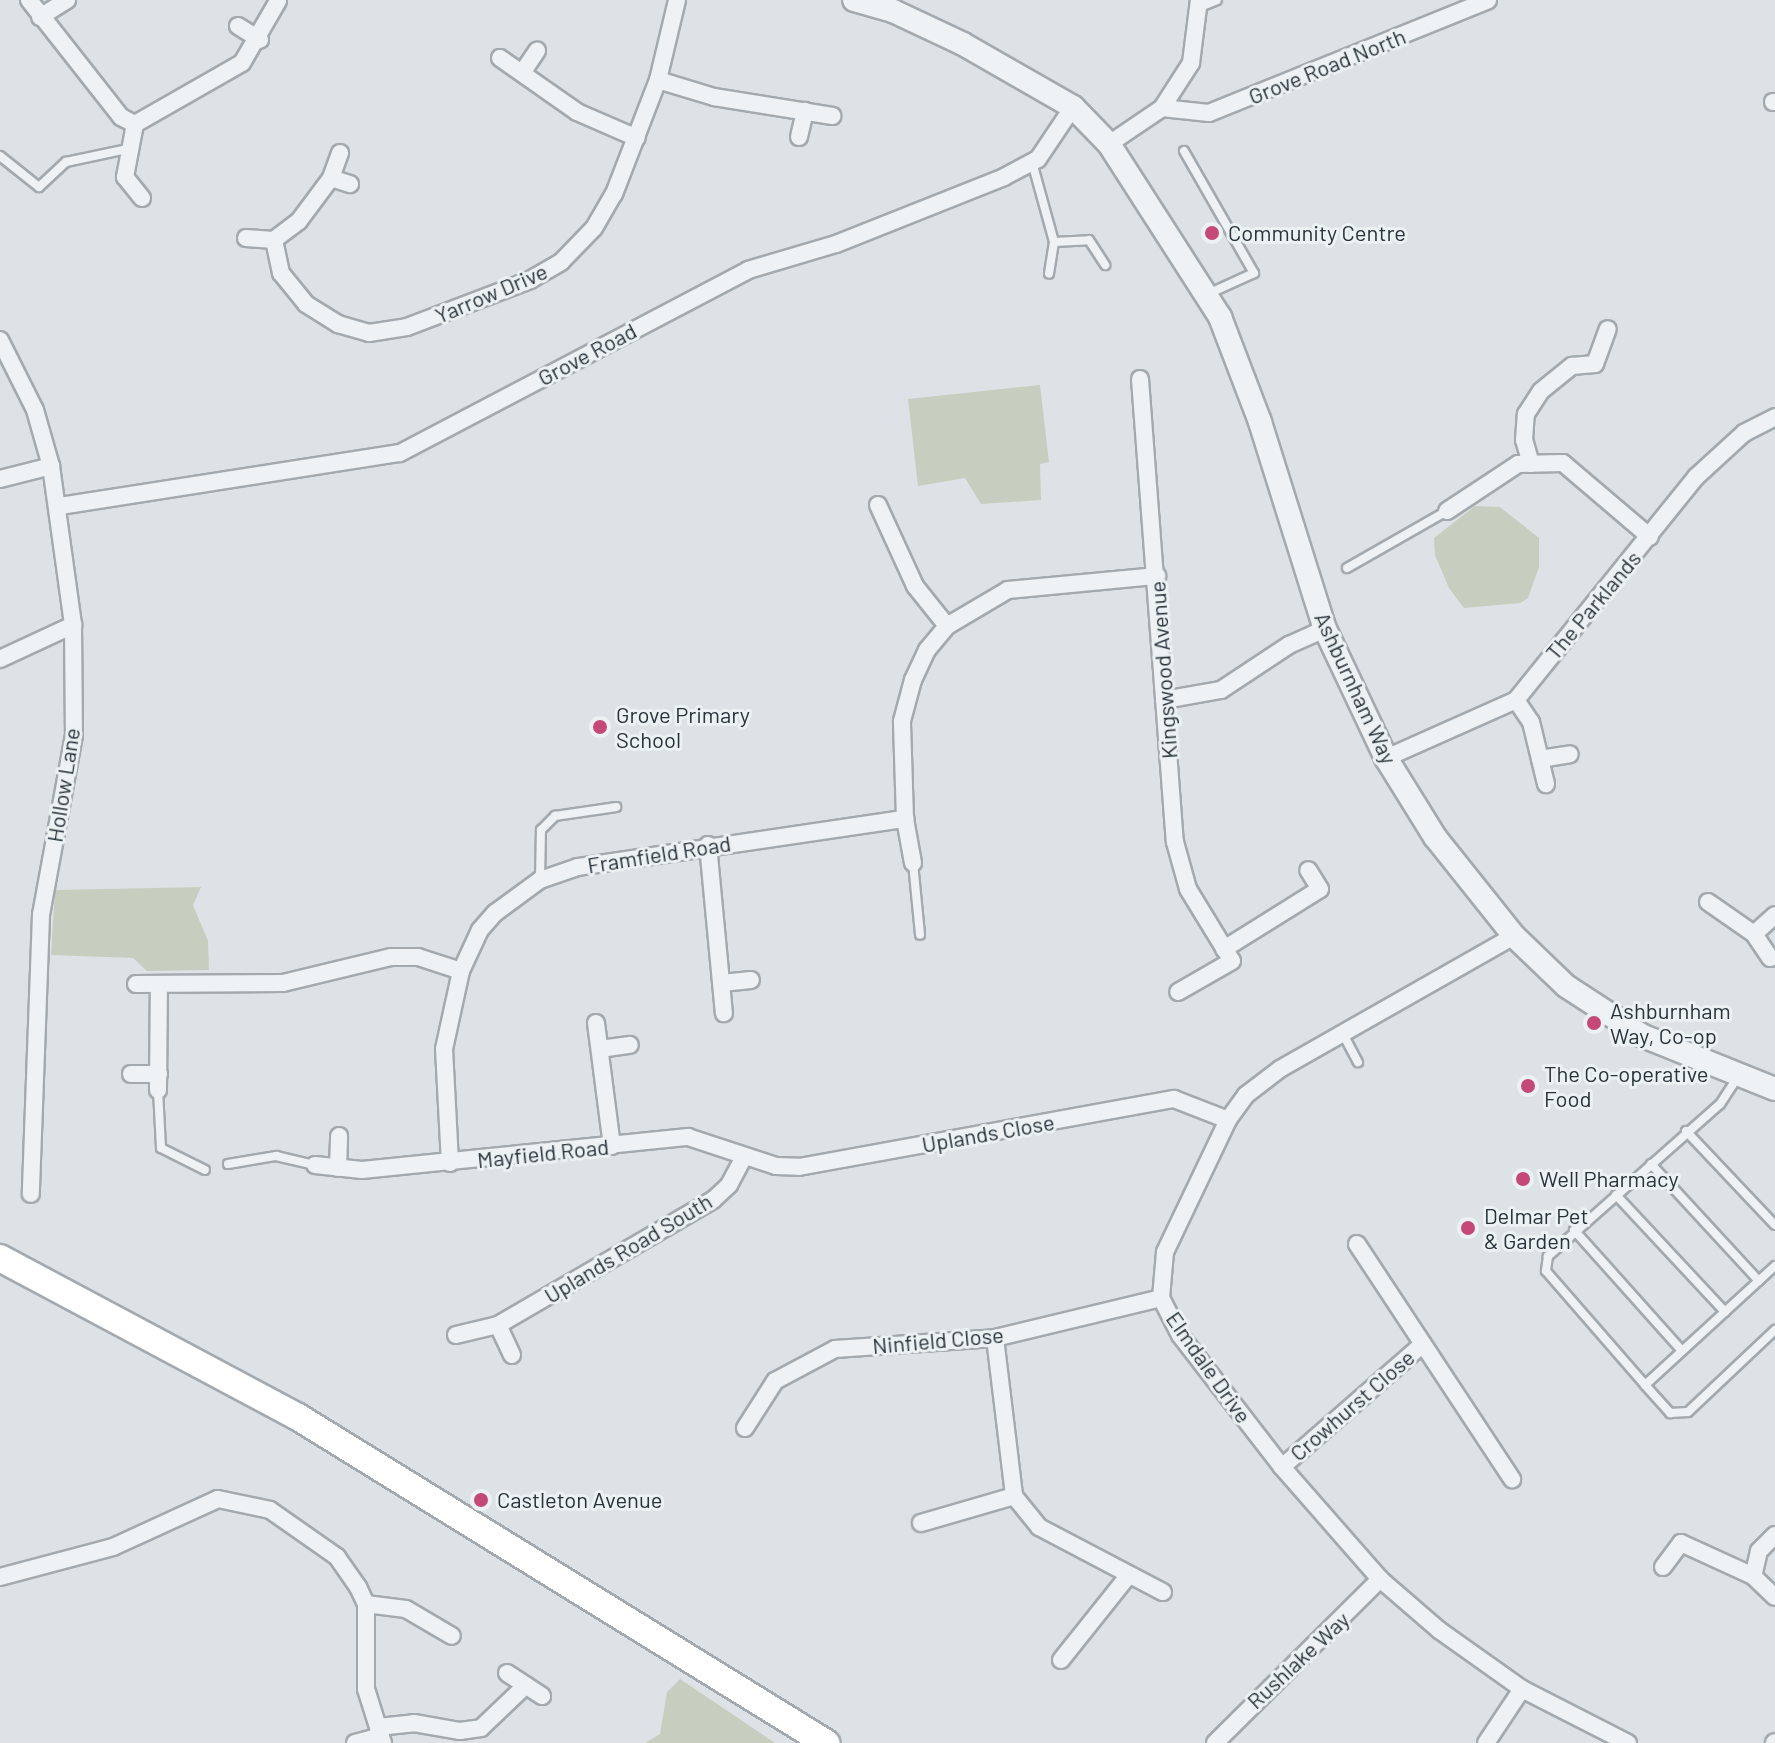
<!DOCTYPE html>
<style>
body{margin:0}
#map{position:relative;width:1775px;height:1743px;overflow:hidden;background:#dde2e6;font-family:Barlow,sans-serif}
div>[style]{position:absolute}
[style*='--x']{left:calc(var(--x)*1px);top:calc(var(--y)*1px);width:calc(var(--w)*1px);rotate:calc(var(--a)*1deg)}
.green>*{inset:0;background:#c6cfbf}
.roads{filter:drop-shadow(2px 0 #a3aaaf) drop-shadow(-2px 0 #a3aaaf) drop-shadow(0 2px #a3aaaf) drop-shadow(0 -2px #a3aaaf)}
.service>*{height:8px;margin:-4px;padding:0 4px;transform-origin:4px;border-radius:4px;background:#eff2f4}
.minor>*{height:16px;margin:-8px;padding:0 8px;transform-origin:8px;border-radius:8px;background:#eff2f4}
.tertiary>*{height:22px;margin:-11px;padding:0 11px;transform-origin:11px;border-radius:11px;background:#eff2f4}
.primary>*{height:26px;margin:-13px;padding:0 13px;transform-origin:13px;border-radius:13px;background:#fff}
.dots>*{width:22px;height:22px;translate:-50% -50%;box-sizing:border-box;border:4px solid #ecf1f4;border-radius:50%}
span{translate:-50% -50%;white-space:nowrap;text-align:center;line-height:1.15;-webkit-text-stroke:6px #ecf1f4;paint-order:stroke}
.street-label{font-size:22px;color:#28333b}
.poi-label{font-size:22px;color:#28333b}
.left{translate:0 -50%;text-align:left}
</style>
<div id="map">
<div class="green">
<div style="clip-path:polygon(1040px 385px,1049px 462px,1040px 464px,1041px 500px,981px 504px,965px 478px,918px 486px,908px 399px)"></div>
<div style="clip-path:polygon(1475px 506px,1500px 507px,1539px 538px,1539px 567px,1528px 598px,1520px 603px,1464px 608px,1449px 588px,1435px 555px,1434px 538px)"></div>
<div style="clip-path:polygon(201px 887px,193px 905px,208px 941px,209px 970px,147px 971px,133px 958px,51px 955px,55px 890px)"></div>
<div style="clip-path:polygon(680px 1679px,753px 1728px,775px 1743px,645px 1743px,660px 1734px,667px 1692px)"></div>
</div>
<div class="roads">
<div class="service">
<div style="--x:1200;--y:7;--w:18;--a:-22"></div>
<div style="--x:1184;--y:151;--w:141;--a:60.2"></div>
<div style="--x:1254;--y:273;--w:51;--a:155.5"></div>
<div style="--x:0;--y:156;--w:50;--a:38.5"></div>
<div style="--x:39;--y:187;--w:37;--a:-43"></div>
<div style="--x:66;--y:162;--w:62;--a:-12"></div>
<div style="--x:1032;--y:162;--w:83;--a:74.6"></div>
<div style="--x:1054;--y:242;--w:32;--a:99"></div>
<div style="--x:1054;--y:242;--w:35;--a:-3"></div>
<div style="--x:1089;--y:240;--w:30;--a:57"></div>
<div style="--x:1347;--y:568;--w:115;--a:-29.7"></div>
<div style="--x:913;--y:863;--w:72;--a:84.4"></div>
<div style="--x:540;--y:880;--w:50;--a:-88.9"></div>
<div style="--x:541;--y:830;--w:20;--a:-45"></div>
<div style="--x:555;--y:816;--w:62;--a:-8.4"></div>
<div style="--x:1343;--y:1034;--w:32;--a:62"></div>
<div style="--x:1739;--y:1075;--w:35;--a:123"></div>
<div style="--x:1720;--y:1104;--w:230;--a:138.5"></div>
<div style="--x:1548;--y:1256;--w:15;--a:98"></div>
<div style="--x:1546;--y:1271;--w:151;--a:49"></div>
<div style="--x:1645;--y:1385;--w:176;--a:-42.5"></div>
<div style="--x:158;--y:1090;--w:58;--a:87"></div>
<div style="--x:161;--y:1148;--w:49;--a:26.6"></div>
<div style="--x:1686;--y:1131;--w:129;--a:46.6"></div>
<div style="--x:228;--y:1164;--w:49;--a:-9.5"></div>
<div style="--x:276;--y:1156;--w:39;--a:13"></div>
<div style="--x:1651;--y:1164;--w:159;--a:47.3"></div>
<div style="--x:1616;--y:1195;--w:160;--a:47"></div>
<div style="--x:1574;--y:1230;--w:162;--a:48.2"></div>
<div style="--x:1645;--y:1385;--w:38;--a:48"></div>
<div style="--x:1670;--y:1413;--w:18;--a:-3"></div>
<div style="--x:1688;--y:1412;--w:120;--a:-43.3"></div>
</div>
<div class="minor">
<div style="--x:29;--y:0;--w:149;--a:51.8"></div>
<div style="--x:121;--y:117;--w:16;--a:27"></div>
<div style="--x:135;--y:124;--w:123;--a:-29.7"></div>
<div style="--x:242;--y:63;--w:72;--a:-59.9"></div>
<div style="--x:40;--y:17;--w:32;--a:-32"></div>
<div style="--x:238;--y:26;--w:26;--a:32"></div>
<div style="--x:500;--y:58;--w:94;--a:35"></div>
<div style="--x:577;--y:112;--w:65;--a:23.4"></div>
<div style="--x:522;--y:73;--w:27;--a:-56"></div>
<div style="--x:658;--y:80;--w:59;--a:16.9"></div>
<div style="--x:714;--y:97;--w:120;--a:9.1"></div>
<div style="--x:1773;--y:102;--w:2;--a:0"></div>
<div style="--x:1162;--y:108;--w:47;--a:6.1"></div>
<div style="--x:1209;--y:113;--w:301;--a:-22"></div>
<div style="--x:135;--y:124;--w:54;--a:100.7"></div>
<div style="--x:125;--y:177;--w:27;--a:51"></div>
<div style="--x:799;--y:137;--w:27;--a:-77"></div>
<div style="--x:1109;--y:144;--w:64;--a:-34.2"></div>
<div style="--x:1162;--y:108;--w:54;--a:-57.2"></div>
<div style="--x:1191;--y:63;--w:64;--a:-82.8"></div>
<div style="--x:340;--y:153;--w:27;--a:110"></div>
<div style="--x:331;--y:178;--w:54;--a:126.7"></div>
<div style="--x:299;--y:221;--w:31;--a:143"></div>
<div style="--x:274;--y:240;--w:34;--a:78"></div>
<div style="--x:281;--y:273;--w:40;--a:51"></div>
<div style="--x:306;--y:304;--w:38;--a:32"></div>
<div style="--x:338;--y:324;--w:32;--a:16"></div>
<div style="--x:369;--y:333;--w:38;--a:-9"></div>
<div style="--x:407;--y:327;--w:132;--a:-20.9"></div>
<div style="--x:530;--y:280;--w:36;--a:-30"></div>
<div style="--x:561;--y:262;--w:47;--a:-45.9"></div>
<div style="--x:594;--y:228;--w:39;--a:-60"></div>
<div style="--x:614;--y:194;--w:122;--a:-68.9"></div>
<div style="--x:658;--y:80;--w:82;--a:-76.6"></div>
<div style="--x:331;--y:178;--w:20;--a:18"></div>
<div style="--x:246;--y:238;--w:28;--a:4"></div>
<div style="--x:0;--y:340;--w:78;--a:63.4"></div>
<div style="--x:35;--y:410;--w:58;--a:74.1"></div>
<div style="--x:51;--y:466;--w:161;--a:82.1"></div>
<div style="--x:73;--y:625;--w:110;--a:89.5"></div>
<div style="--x:74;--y:735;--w:183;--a:100.4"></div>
<div style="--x:41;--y:915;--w:279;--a:92.1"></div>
<div style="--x:1140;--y:379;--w:464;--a:85.7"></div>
<div style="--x:1175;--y:842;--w:49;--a:74.5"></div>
<div style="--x:1188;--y:889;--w:84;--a:58.6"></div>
<div style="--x:1232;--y:961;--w:62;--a:150.1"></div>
<div style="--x:1531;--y:464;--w:25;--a:-106"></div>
<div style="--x:1524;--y:440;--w:26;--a:-86"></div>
<div style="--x:1526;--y:414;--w:27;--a:-57"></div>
<div style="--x:1541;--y:391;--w:40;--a:-39"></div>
<div style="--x:1572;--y:366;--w:23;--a:-5"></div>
<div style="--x:1595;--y:364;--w:37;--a:-70"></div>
<div style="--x:0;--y:479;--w:53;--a:-14.3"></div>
<div style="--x:878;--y:505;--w:89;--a:65.4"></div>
<div style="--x:915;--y:586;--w:51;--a:51.3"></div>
<div style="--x:60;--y:506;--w:344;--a:-8.9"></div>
<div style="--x:400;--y:453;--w:393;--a:-27.7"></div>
<div style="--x:748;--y:270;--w:92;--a:-16.5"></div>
<div style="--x:836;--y:244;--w:181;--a:-21.7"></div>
<div style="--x:1004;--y:177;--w:38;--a:-28"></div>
<div style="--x:1038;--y:159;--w:63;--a:-56.1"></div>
<div style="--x:1447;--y:511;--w:85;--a:-33.5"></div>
<div style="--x:1518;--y:464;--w:45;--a:-1.3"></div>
<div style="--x:1563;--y:463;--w:114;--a:40.4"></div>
<div style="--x:0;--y:659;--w:81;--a:-25"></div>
<div style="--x:1164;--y:700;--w:58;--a:-10"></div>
<div style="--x:1221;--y:690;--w:82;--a:-33.5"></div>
<div style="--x:1289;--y:645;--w:39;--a:-24"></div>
<div style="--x:1516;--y:700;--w:27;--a:56"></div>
<div style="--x:1531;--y:722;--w:64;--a:76.4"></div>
<div style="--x:1386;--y:758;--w:142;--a:-24"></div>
<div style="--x:1516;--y:700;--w:287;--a:-51.1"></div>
<div style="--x:1696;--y:477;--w:65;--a:-42.5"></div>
<div style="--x:1744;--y:433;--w:35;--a:-27"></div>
<div style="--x:1540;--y:759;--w:30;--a:-9"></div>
<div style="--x:708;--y:845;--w:169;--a:84.6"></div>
<div style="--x:913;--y:863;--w:45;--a:-100.3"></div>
<div style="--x:905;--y:819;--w:98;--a:-91.8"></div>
<div style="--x:902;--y:721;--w:42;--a:-75"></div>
<div style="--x:913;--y:680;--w:33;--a:-65"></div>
<div style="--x:927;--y:650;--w:31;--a:-50"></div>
<div style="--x:947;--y:626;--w:71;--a:-30.5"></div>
<div style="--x:1008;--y:590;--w:150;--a:-5.4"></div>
<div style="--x:1708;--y:902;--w:56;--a:34.8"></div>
<div style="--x:1754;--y:934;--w:28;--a:-42"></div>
<div style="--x:1754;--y:934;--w:29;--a:56"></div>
<div style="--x:1514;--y:936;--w:269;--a:150.4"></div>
<div style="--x:1280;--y:1069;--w:43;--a:142.6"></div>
<div style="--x:1246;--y:1095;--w:31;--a:126"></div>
<div style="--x:1228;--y:1120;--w:146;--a:115.5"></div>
<div style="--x:1165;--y:1252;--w:46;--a:95"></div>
<div style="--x:1161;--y:1298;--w:42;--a:62.8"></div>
<div style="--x:1180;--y:1335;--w:167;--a:52.3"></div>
<div style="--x:1282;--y:1467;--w:149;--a:48.8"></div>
<div style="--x:1380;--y:1579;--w:78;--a:40.8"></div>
<div style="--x:1439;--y:1630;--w:102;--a:35.4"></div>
<div style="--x:1522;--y:1689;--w:119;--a:27"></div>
<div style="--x:1224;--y:949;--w:113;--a:-32"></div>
<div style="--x:1320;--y:889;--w:22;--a:-122"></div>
<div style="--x:722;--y:983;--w:29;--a:-6"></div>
<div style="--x:136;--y:984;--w:147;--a:-0.4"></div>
<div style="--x:283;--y:983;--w:111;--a:-13.5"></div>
<div style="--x:391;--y:957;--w:27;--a:0"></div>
<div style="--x:418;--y:957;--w:45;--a:18"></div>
<div style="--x:596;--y:1023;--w:124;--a:82.6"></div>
<div style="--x:600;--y:1049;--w:30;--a:-8"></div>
<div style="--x:131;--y:1074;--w:28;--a:0"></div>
<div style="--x:158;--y:1090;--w:105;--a:-89.5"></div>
<div style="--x:450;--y:1163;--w:114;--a:-93"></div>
<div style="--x:444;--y:1049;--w:80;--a:-77.7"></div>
<div style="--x:461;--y:971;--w:45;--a:-65.1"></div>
<div style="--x:480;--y:930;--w:23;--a:-49"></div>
<div style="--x:495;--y:913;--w:56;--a:-36.3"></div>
<div style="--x:540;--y:880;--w:40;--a:-18.9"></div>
<div style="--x:578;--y:867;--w:331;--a:-8.4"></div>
<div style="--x:315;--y:1165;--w:47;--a:6.1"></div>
<div style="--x:362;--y:1170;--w:328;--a:-5.8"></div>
<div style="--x:688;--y:1137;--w:93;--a:18.2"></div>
<div style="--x:776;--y:1166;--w:23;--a:2"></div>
<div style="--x:799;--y:1167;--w:381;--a:-10.3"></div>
<div style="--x:1174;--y:1099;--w:58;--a:21.3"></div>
<div style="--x:338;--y:1168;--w:32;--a:-88"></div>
<div style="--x:1357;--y:1244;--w:282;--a:56.6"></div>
<div style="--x:498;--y:1325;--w:33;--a:65"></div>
<div style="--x:456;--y:1335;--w:43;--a:-13.4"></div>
<div style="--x:498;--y:1325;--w:249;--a:-30.2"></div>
<div style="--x:713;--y:1200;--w:22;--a:-43"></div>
<div style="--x:729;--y:1185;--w:32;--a:-62"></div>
<div style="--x:995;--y:1338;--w:159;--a:83.1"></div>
<div style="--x:1014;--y:1496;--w:40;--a:51"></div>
<div style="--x:1039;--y:1527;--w:140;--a:27.7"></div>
<div style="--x:745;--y:1428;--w:56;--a:-57.4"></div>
<div style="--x:775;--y:1381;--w:68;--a:-28.1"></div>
<div style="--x:835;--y:1349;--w:160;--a:-3.9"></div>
<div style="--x:995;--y:1338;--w:171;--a:-13.5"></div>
<div style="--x:1282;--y:1467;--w:187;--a:-41.1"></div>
<div style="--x:921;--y:1523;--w:97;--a:-16.2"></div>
<div style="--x:1775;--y:1535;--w:23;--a:135"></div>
<div style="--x:1759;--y:1551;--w:26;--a:103"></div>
<div style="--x:1753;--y:1576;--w:30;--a:44"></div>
<div style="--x:1663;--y:1567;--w:30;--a:-53"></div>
<div style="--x:1681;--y:1543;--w:79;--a:24.6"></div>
<div style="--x:0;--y:1577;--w:117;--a:-14.9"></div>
<div style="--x:113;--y:1547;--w:115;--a:-24.6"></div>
<div style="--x:218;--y:1499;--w:53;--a:11.9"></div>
<div style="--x:270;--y:1510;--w:82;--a:35"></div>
<div style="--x:337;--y:1557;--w:37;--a:55"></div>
<div style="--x:358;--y:1587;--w:19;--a:65"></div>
<div style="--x:366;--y:1604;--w:85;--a:90"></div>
<div style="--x:366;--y:1689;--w:57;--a:72.5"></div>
<div style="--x:366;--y:1604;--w:40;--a:7.1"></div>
<div style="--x:406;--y:1609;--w:53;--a:30.4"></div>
<div style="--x:1061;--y:1660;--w:107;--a:-51.4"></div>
<div style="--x:507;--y:1673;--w:42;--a:33.3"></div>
<div style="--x:378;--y:1727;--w:36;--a:-6"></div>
<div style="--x:414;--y:1723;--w:47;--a:9.9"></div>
<div style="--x:460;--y:1731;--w:21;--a:-8"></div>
<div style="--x:481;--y:1728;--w:62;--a:-43.7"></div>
<div style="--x:355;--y:1743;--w:27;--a:-15"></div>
<div style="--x:1215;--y:1743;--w:233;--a:-44.8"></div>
<div style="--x:1486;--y:1743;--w:65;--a:-56.3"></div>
<div style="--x:1774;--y:1743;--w:1;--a:-45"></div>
</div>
<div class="tertiary">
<div style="--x:854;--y:0;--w:41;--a:15.8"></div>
<div style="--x:893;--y:11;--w:77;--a:25.2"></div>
<div style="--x:963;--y:44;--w:127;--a:29.8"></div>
<div style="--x:1073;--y:107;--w:52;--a:45.8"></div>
<div style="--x:1109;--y:144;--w:206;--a:57.3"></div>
<div style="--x:1220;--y:317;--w:112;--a:69.1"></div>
<div style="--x:1260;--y:422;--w:217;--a:72.6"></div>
<div style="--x:1325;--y:629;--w:143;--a:64.7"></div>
<div style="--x:1386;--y:758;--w:93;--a:58.2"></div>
<div style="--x:1435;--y:837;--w:127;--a:51.4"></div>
<div style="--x:1514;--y:936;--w:72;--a:43.9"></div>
<div style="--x:1566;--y:986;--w:92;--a:33"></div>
<div style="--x:1643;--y:1036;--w:142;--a:21.9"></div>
</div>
<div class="primary">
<div style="--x:0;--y:1258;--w:338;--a:28.1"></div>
<div style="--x:298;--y:1417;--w:621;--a:31.69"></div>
</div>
</div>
<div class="dots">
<div style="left:1212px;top:233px;background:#c44977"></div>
<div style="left:600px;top:727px;background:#c44977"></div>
<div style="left:1594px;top:1023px;background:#c44977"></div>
<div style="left:1528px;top:1086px;background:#c44977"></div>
<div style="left:1523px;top:1179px;background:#c44977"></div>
<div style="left:1468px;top:1228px;background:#c44977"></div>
<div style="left:481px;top:1500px;background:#c44977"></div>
</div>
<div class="street-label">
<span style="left:1327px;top:66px;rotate:-22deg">Grove Road North</span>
<span style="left:491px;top:293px;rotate:-23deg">Yarrow Drive</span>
<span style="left:587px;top:354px;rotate:-28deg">Grove Road</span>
<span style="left:1593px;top:605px;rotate:-50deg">The Parklands</span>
<span style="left:1163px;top:670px;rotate:-94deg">Kingswood Avenue</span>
<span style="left:1356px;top:688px;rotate:65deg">Ashburnham Way</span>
<span style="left:63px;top:785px;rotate:-81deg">Hollow Lane</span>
<span style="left:659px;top:854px;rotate:-9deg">Framfield Road</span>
<span style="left:988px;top:1133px;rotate:-10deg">Uplands Close</span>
<span style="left:543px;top:1153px;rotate:-6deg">Mayfield Road</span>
<span style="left:628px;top:1248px;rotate:-31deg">Uplands Road South</span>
<span style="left:938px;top:1340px;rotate:-5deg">Ninfield Close</span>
<span style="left:1209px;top:1367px;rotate:55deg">Elmdale Drive</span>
<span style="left:1352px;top:1405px;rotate:-41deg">Crowhurst Close</span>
<span style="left:1298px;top:1660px;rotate:-43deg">Rushlake Way</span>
</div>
<div class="poi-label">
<span class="left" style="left:1228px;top:233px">Community Centre</span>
<span class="left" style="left:616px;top:727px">Grove Primary<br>School</span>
<span class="left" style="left:1610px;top:1023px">Ashburnham<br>Way, Co-op</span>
<span class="left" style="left:1544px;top:1086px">The Co-operative<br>Food</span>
<span class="left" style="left:1539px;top:1179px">Well Pharmacy</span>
<span class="left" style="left:1484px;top:1228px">Delmar Pet<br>&amp; Garden</span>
<span class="left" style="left:497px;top:1500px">Castleton Avenue</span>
</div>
</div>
